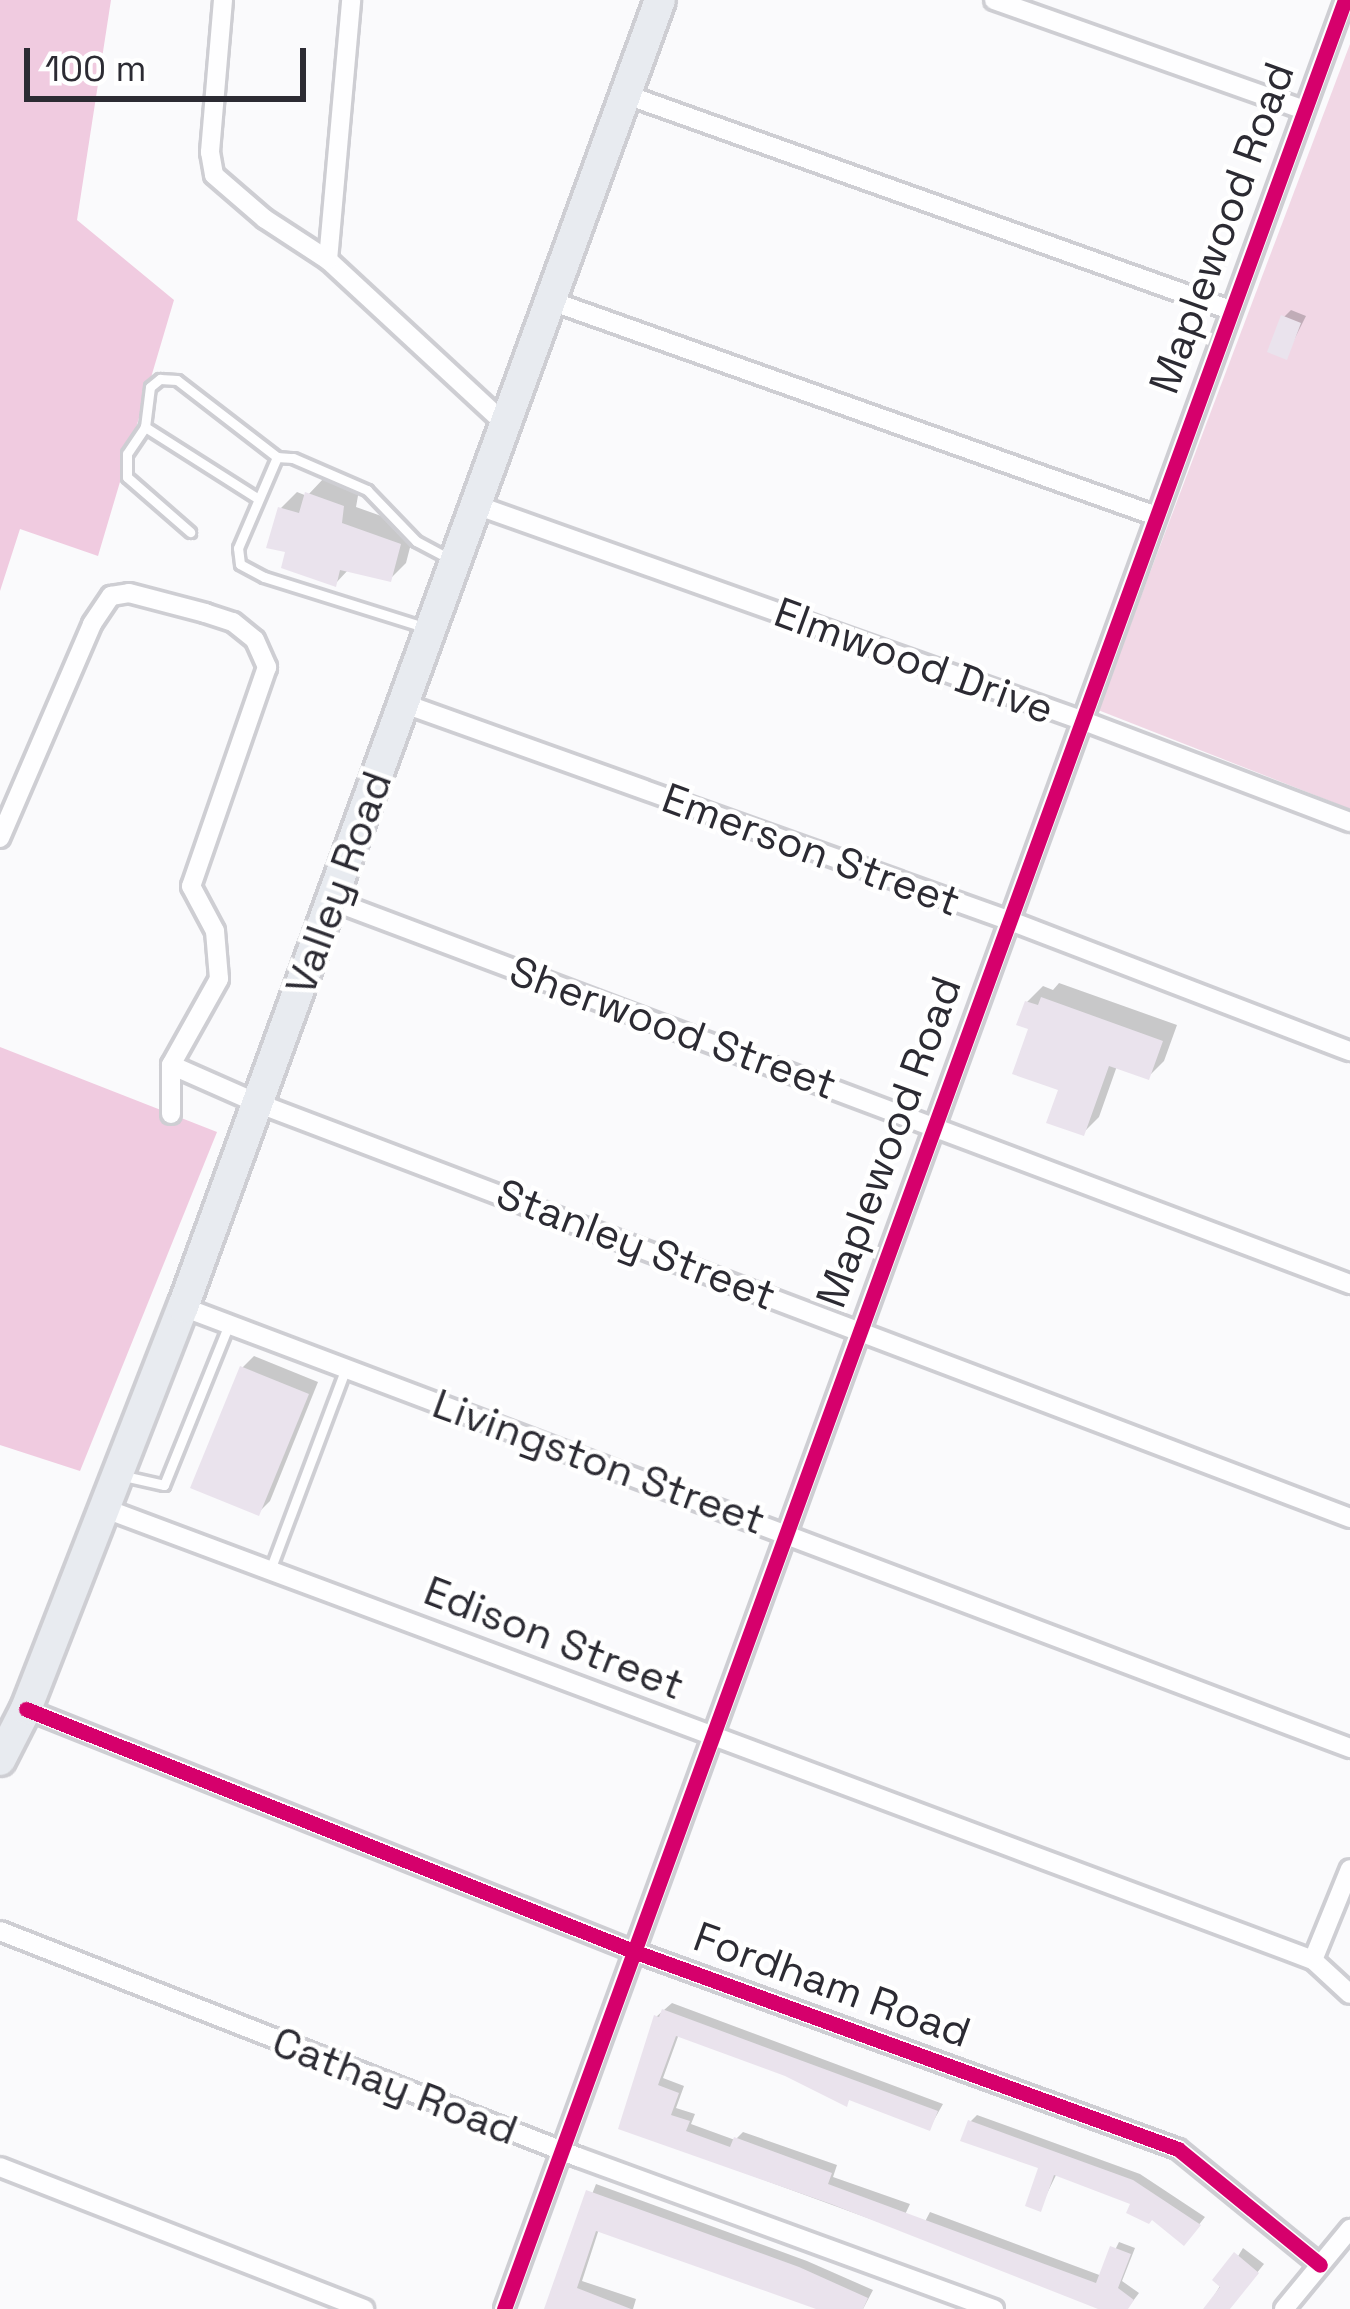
<!DOCTYPE html>
<style>
body{margin:0}
#map{position:relative;width:1350px;height:2309px;overflow:hidden;background:#fafafc;font-family:"Space Grotesk",sans-serif}
div>[style]{position:absolute}
[style*='--x']{left:calc(var(--x)*1px);top:calc(var(--y)*1px);width:calc(var(--w)*1px);rotate:calc(var(--a)*1deg)}
.green>*{inset:0;background:#f1d7e5}
.forest>*{inset:0;background:#f0cbe0}
.shadow>*{inset:0;background:#0003}
.building>*{inset:0;background:#eae3ed}
.roads{filter:drop-shadow(3px 0 #ceced3) drop-shadow(-3px 0 #ceced3) drop-shadow(0 3px #ceced3) drop-shadow(0 -3px #ceced3)}
.lane>*{height:9px;margin:-4.5px;padding:0 4.5px;transform-origin:4.5px;border-radius:4.5px;background:#fefeff}
.street>*{height:18px;margin:-9px;padding:0 9px;transform-origin:9px;border-radius:9px;background:#fefeff}
.primary>*{height:30px;margin:-15px;padding:0 15px;transform-origin:15px;border-radius:15px;background:#e8ebf0}
.cycleway>*{height:15px;margin:-7.5px;padding:0 7.5px;transform-origin:7.5px;border-radius:7.5px;background:#d6006c}
span{translate:-50% -50%;white-space:nowrap;text-align:center;line-height:1.15;-webkit-text-stroke:9px #fff;paint-order:stroke}
.street-label{font-size:42px;color:#2c2b33}
.scale{position:absolute;left:24px;top:48px;width:282px;height:54px;box-sizing:border-box;border:6px solid #2c2b33;border-top:0;padding-left:15px;font-size:36px;line-height:42px;white-space:nowrap;color:#2c2b33;-webkit-text-stroke:9px #fff;paint-order:stroke}
</style>
<div id="map">
<div class="green">
<div style="clip-path:polygon(1350px 44px,1350px 809px,1098px 710px)"></div>
</div>
<div class="forest">
<div style="clip-path:polygon(0 0,111px 0,77px 220px,174px 300px,98px 556px,20px 529px,0 591px)"></div>
<div style="clip-path:polygon(0 1047px,217px 1132px,80px 1471px,0 1445px)"></div>
</div>
<div class="shadow">
<div style="clip-path:polygon(1291px 310px,1306px 316px,1286px 356px,1284px 317px)"></div>
<div style="clip-path:polygon(324px 478px,359px 490px,356px 507px,415px 528px,406px 563px,390px 579px,349px 569px,335px 584px,289px 550px,281px 508px,297px 492px,307px 496px)"></div>
<div style="clip-path:polygon(1059px 983px,1177px 1025px,1164px 1061px,1148px 1077px,1117px 1066px,1099px 1117px,1083px 1133px,1032px 1028px,1027px 1002px,1043px 986px,1053px 990px)"></div>
<div style="clip-path:polygon(254px 1356px,318px 1382px,270px 1501px,259px 1512px,242px 1368px)"></div>
<div style="clip-path:polygon(672px 2003px,943px 2104px,930px 2127px,852px 2097px,846px 2103px,786px 2073px,679px 2034px,663px 2078px,684px 2086px,676px 2108px,695px 2114px,691px 2124px,735px 2140px,743px 2132px,837px 2165px,833px 2177px,910px 2204px,902px 2221px,895px 2228px,622px 2128px,656px 2017px)"></div>
<div style="clip-path:polygon(977px 2115px,1140px 2174px,1205px 2217px,1190px 2236px,1134px 2202px,1057px 2173px,1040px 2208px,1042px 2166px,970px 2122px)"></div>
<div style="clip-path:polygon(596px 2184px,807px 2261px,873px 2290px,863px 2309px,824px 2309px,599px 2229px,582px 2281px,636px 2299px,633px 2309px,547px 2309px)"></div>
<div style="clip-path:polygon(930px 2212px,1102px 2276px,1119px 2242px,1135px 2248px,1122px 2281px,1139px 2293px,1127px 2309px,1103px 2309px,918px 2235px)"></div>
<div style="clip-path:polygon(1243px 2248px,1264px 2264px,1228px 2309px,1206px 2309px)"></div>
</div>
<div class="building">
<div style="clip-path:polygon(1281px 315px,1301px 323px,1287px 360px,1267px 352px)"></div>
<div style="clip-path:polygon(305px 492px,344px 506px,342px 523px,401px 544px,391px 582px,340px 570px,336px 587px,281px 568px,285px 552px,266px 548px,278px 507px,299px 513px)"></div>
<div style="clip-path:polygon(1041px 997px,1163px 1041px,1149px 1080px,1109px 1066px,1084px 1136px,1046px 1123px,1058px 1090px,1012px 1074px,1028px 1029px,1016px 1025px,1025px 1001px,1038px 1005px)"></div>
<div style="clip-path:polygon(240px 1366px,309px 1394px,259px 1516px,190px 1488px)"></div>
<div style="clip-path:polygon(662px 2009px,938px 2111px,930px 2131px,849px 2100px,847px 2107px,785px 2076px,676px 2036px,658px 2085px,679px 2093px,671px 2115px,690px 2121px,686px 2131px,730px 2147px,734px 2137px,832px 2173px,828px 2184px,1096px 2283px,1110px 2246px,1131px 2254px,1118px 2288px,1134px 2300px,1128px 2309px,1098px 2309px,831px 2204px,618px 2129px,654px 2015px,659px 2017px)"></div>
<div style="clip-path:polygon(968px 2120px,1133px 2180px,1201px 2225px,1184px 2246px,1152px 2220px,1149px 2224px,1126px 2213px,1130px 2204px,1054px 2175px,1041px 2212px,1025px 2206px,1038px 2168px,960px 2141px)"></div>
<div style="clip-path:polygon(586px 2190px,799px 2267px,868px 2298px,863px 2309px,816px 2309px,596px 2231px,577px 2288px,631px 2309px,544px 2309px)"></div>
<div style="clip-path:polygon(1234px 2252px,1259px 2273px,1230px 2309px,1203px 2309px,1220px 2287px,1212px 2280px)"></div>
</div>
<div class="roads">
<div class="lane">
<div style="--x:145;--y:427;--w:32;--a:124"></div>
<div style="--x:127;--y:454;--w:23;--a:90"></div>
<div style="--x:127;--y:477;--w:84;--a:41.1"></div>
<div style="--x:257;--y:498;--w:133;--a:-147.6"></div>
<div style="--x:145;--y:427;--w:40;--a:-82.9"></div>
<div style="--x:150;--y:387;--w:13;--a:-39"></div>
<div style="--x:160;--y:379;--w:17;--a:3"></div>
<div style="--x:177;--y:380;--w:126;--a:37.6"></div>
<div style="--x:427;--y:628;--w:171;--a:-162.6"></div>
<div style="--x:264;--y:577;--w:27;--a:-152"></div>
<div style="--x:240;--y:564;--w:16;--a:-97"></div>
<div style="--x:238;--y:548;--w:99;--a:-66.8"></div>
<div style="--x:277;--y:457;--w:16;--a:4"></div>
<div style="--x:293;--y:458;--w:81;--a:23.4"></div>
<div style="--x:367;--y:490;--w:71;--a:46.1"></div>
<div style="--x:416;--y:541;--w:36;--a:28"></div>
<div style="--x:124;--y:1476;--w:41;--a:12.7"></div>
<div style="--x:164;--y:1485;--w:174;--a:-68"></div>
<div style="--x:270;--y:1570;--w:216;--a:-69.4"></div>
</div>
<div class="street">
<div style="--x:223;--y:0;--w:153;--a:94.9"></div>
<div style="--x:210;--y:152;--w:23;--a:80"></div>
<div style="--x:214;--y:175;--w:67;--a:40.8"></div>
<div style="--x:265;--y:219;--w:75;--a:33.1"></div>
<div style="--x:328;--y:260;--w:240;--a:42.8"></div>
<div style="--x:994;--y:0;--w:327;--a:19.5"></div>
<div style="--x:627;--y:95;--w:640;--a:19.62"></div>
<div style="--x:328;--y:260;--w:261;--a:-84.9"></div>
<div style="--x:554;--y:302;--w:639;--a:19.57"></div>
<div style="--x:476;--y:505;--w:645;--a:19.56"></div>
<div style="--x:1084;--y:721;--w:285;--a:20.8"></div>
<div style="--x:405;--y:704;--w:641;--a:19.71"></div>
<div style="--x:1008;--y:920;--w:366;--a:21"></div>
<div style="--x:0;--y:838;--w:233;--a:-66.7"></div>
<div style="--x:92;--y:624;--w:34;--a:-56"></div>
<div style="--x:111;--y:596;--w:18;--a:-9"></div>
<div style="--x:129;--y:593;--w:79;--a:14.7"></div>
<div style="--x:205;--y:613;--w:29;--a:18"></div>
<div style="--x:233;--y:622;--w:28;--a:39"></div>
<div style="--x:255;--y:640;--w:30;--a:66"></div>
<div style="--x:267;--y:667;--w:232;--a:109.1"></div>
<div style="--x:191;--y:886;--w:51;--a:61.9"></div>
<div style="--x:215;--y:931;--w:48;--a:85.2"></div>
<div style="--x:219;--y:979;--w:98;--a:119.2"></div>
<div style="--x:333;--y:901;--w:1087;--a:20.64"></div>
<div style="--x:171;--y:1114;--w:49;--a:-90"></div>
<div style="--x:171;--y:1065;--w:94;--a:23.8"></div>
<div style="--x:257;--y:1103;--w:1169;--a:20.79"></div>
<div style="--x:183;--y:1307;--w:1248;--a:20.7"></div>
<div style="--x:106;--y:1509;--w:1289;--a:20.49"></div>
<div style="--x:1313;--y:1960;--w:50;--a:42.6"></div>
<div style="--x:26;--y:1709;--w:653;--a:21.74"></div>
<div style="--x:633;--y:1951;--w:580;--a:19.97"></div>
<div style="--x:1178;--y:2149;--w:183;--a:39.2"></div>
<div style="--x:0;--y:1931;--w:621;--a:21.36"></div>
<div style="--x:578;--y:2157;--w:443;--a:20.1"></div>
<div style="--x:1313;--y:1960;--w:98;--a:-67.9"></div>
<div style="--x:0;--y:2167;--w:391;--a:21.3"></div>
<div style="--x:504;--y:2309;--w:2457;--a:-69.99"></div>
<div style="--x:1284;--y:2309;--w:104;--a:-50.5"></div>
</div>
<div class="primary">
<div style="--x:0;--y:1760;--w:57;--a:-63"></div>
<div style="--x:26;--y:1709;--w:432;--a:-68.7"></div>
<div style="--x:183;--y:1307;--w:1391;--a:-69.95"></div>
</div>
</div>
<div class="cycleway">
<div style="--x:26;--y:1709;--w:653;--a:21.74"></div>
<div style="--x:633;--y:1951;--w:580;--a:19.97"></div>
<div style="--x:1178;--y:2149;--w:183;--a:39.2"></div>
<div style="--x:504;--y:2309;--w:2457;--a:-69.99"></div>
</div>
<div class="street-label">
<span style="left:1222px;top:228px;rotate:-70deg">Maplewood Road</span>
<span style="left:914px;top:661px;rotate:20deg">Elmwood Drive</span>
<span style="left:811px;top:850px;rotate:20deg">Emerson Street</span>
<span style="left:339px;top:883px;rotate:-70deg">Valley Road</span>
<span style="left:673px;top:1028px;rotate:20deg">Sherwood Street</span>
<span style="left:889px;top:1142px;rotate:-70deg">Maplewood Road</span>
<span style="left:636px;top:1245px;rotate:21deg">Stanley Street</span>
<span style="left:599px;top:1462px;rotate:20deg">Livingston Street</span>
<span style="left:554px;top:1638px;rotate:21deg">Edison Street</span>
<span style="left:832px;top:1985px;rotate:20deg">Fordham Road</span>
<span style="left:395px;top:2086px;rotate:21deg">Cathay Road</span>
</div>
<div class="scale">100 m</div>
</div>
